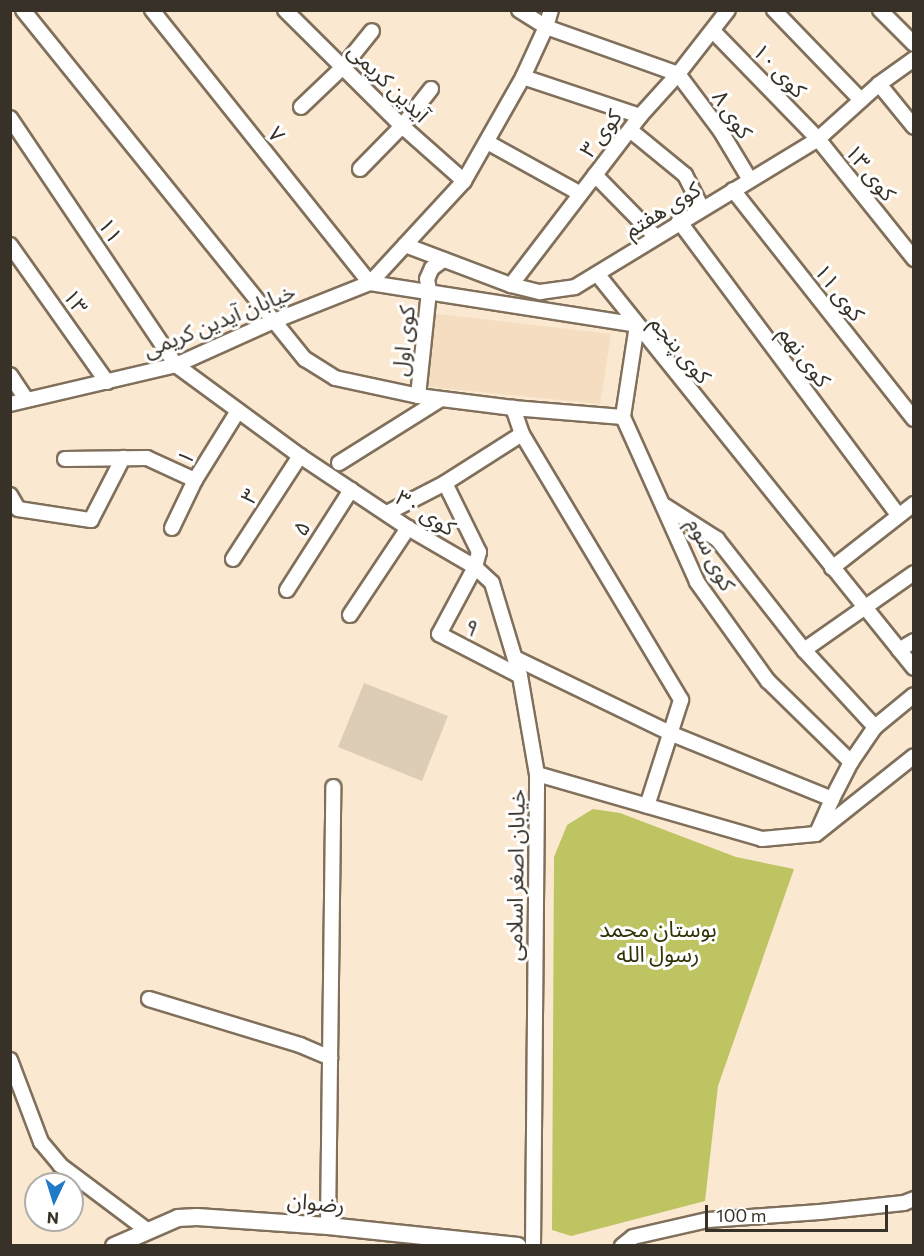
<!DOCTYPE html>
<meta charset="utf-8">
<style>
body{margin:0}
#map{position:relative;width:924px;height:1256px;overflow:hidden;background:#fbe8d1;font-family:Commissioner,"Noto Sans Arabic",sans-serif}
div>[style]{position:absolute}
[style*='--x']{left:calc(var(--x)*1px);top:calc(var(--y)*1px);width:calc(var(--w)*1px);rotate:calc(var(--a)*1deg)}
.built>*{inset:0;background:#f4ddc0}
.green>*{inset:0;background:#bfc463}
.building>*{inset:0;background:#decdb6}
.roads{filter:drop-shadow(2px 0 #80705b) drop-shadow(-2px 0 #80705b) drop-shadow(0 2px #80705b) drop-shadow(0 -2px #80705b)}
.minor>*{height:14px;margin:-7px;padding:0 7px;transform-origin:7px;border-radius:7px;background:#fff}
.major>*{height:16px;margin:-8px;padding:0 8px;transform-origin:8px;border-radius:8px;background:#fff}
span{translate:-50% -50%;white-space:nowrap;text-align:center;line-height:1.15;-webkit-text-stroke:6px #fff;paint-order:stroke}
.street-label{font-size:22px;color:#383128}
.park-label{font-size:22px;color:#313205}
.frame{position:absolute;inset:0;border:12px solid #383128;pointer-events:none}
.north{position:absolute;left:24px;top:1172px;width:60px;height:60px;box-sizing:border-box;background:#fff;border:2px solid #afada9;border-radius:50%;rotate:184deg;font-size:16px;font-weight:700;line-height:24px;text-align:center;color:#383128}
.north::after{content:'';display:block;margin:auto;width:21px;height:27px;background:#2279c6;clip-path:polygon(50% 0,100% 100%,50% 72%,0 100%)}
.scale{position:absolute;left:705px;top:1205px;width:183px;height:27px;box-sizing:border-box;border:3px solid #383128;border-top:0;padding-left:8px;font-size:18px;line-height:21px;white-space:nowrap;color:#383128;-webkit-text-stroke:4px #fff;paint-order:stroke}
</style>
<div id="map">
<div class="built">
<div style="clip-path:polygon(429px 313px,611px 334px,600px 404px,421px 386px)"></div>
</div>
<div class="green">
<div style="clip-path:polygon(593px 809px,620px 813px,736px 857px,794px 869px,718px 1086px,705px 1201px,571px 1236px,552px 1230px,554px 857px,567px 825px)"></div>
</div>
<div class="building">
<div style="clip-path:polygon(364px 683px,448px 716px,422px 781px,338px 747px)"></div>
</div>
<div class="roads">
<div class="minor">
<div style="--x:23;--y:10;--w:449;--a:51.1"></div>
<div style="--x:305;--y:359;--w:36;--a:32"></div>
<div style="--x:335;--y:378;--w:85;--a:12.2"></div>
<div style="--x:418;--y:396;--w:96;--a:7.2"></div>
<div style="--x:513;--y:408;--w:110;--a:4.7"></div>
<div style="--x:152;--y:10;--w:349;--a:51.4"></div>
<div style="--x:285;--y:10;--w:165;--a:44.8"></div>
<div style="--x:402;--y:126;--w:83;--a:41.6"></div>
<div style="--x:519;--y:10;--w:32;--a:32"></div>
<div style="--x:546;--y:27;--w:140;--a:19.6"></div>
<div style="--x:774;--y:10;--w:125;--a:46"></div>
<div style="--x:880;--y:10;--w:48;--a:45"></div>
<div style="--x:713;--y:31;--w:151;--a:45.8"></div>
<div style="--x:818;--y:139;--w:154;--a:51.3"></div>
<div style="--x:678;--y:74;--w:70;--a:53.1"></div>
<div style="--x:720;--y:130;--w:58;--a:59"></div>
<div style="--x:523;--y:77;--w:123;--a:18.4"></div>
<div style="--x:879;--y:84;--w:55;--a:50.9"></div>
<div style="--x:301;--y:107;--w:58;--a:-43.6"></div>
<div style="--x:343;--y:67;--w:46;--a:-51.1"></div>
<div style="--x:10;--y:118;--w:298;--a:56.1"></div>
<div style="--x:176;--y:365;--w:154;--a:36.3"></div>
<div style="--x:300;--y:456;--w:130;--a:33.7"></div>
<div style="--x:408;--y:528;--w:78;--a:30.2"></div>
<div style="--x:475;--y:567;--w:23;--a:43"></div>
<div style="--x:492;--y:583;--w:97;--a:73.2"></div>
<div style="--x:520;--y:676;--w:99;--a:80.2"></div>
<div style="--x:630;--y:130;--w:71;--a:39.3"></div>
<div style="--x:685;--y:175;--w:37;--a:63"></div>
<div style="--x:487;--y:142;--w:105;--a:29"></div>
<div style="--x:360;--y:169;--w:60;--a:-45.7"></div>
<div style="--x:402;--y:126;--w:47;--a:-51.9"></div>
<div style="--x:595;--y:175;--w:86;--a:45.5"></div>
<div style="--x:733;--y:190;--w:292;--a:51.7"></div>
<div style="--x:679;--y:221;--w:367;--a:53.3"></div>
<div style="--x:10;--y:245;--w:168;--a:54.7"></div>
<div style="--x:405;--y:245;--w:113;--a:20.7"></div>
<div style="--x:511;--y:285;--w:30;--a:14"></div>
<div style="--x:540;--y:292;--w:35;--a:-8"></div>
<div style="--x:575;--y:287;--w:285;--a:-31.3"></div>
<div style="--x:818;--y:139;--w:82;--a:-42"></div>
<div style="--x:879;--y:84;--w:43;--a:-35.5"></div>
<div style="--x:598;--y:275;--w:504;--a:51.2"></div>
<div style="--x:370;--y:283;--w:270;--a:8.9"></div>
<div style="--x:511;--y:285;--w:213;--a:-52.6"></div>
<div style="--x:640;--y:116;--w:57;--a:-47.9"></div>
<div style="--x:678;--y:74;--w:81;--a:-52"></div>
<div style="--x:637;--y:325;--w:93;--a:98.7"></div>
<div style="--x:623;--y:417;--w:181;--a:65.8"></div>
<div style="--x:697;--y:582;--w:122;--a:54.4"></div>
<div style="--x:768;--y:681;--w:116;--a:44.3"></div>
<div style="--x:10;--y:375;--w:29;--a:56"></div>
<div style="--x:418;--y:396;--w:106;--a:-84"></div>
<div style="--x:429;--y:291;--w:12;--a:-99"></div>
<div style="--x:427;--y:279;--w:12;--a:-66"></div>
<div style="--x:432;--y:268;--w:14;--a:-36"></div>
<div style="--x:10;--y:404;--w:171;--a:-13.2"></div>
<div style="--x:176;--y:365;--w:107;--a:-24.2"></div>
<div style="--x:274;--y:321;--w:103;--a:-21.6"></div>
<div style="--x:370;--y:283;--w:139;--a:-47.3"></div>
<div style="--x:464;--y:181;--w:120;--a:-60.4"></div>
<div style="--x:523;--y:77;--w:55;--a:-65.3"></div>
<div style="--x:546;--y:27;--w:18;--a:-74"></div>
<div style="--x:522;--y:434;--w:310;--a:59.1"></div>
<div style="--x:681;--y:700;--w:111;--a:107.8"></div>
<div style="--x:65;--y:459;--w:82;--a:-0.7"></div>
<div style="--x:147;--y:458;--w:53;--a:24.6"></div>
<div style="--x:339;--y:463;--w:120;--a:-32.1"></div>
<div style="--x:445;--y:483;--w:77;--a:63.8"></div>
<div style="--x:479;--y:552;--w:16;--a:105"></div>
<div style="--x:475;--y:567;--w:76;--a:118.2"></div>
<div style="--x:439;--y:634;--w:91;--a:27.4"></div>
<div style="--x:10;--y:495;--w:16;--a:60"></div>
<div style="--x:18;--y:509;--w:74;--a:8.6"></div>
<div style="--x:91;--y:520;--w:70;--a:-62.7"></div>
<div style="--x:665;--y:506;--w:62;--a:32.4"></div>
<div style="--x:717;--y:539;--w:141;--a:51.9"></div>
<div style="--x:804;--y:650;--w:105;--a:47.3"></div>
<div style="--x:875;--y:727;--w:50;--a:-39.4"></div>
<div style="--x:387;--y:513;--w:65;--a:-27.3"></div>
<div style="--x:445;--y:483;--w:91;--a:-32.5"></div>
<div style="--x:522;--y:434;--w:28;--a:-109"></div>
<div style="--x:172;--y:528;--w:53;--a:-64.4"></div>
<div style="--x:195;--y:480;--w:81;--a:-58.1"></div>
<div style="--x:233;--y:559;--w:123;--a:-57"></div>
<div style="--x:832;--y:568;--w:104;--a:-38"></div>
<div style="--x:287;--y:590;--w:119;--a:-57.4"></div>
<div style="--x:350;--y:615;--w:105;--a:-56.3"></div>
<div style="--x:804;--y:650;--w:134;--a:-35"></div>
<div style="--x:899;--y:650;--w:17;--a:-31"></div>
<div style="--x:515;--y:658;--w:174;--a:25.8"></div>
<div style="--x:672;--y:734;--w:173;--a:22.1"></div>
<div style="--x:832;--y:799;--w:42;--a:-62.8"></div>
<div style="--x:851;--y:762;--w:42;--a:-55.6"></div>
<div style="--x:817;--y:833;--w:37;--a:-66"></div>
<div style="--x:149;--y:999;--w:158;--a:16.9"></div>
<div style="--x:300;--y:1045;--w:33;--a:23"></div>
<div style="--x:10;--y:1060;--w:88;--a:69.3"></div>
<div style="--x:41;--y:1142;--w:30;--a:50"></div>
<div style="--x:60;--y:1165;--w:109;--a:36.8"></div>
<div style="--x:328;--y:1226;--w:439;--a:-89.3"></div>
<div style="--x:533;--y:1246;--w:472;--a:-89.5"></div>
<div style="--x:537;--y:774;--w:234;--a:16.1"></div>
<div style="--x:762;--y:839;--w:54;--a:-5.3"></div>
<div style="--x:816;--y:834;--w:125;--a:-38.5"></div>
<div style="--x:622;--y:1246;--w:14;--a:-39"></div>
<div style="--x:633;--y:1237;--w:77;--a:-12.8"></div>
<div style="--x:708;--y:1220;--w:112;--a:-4.1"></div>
<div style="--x:820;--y:1212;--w:84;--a:-6.1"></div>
<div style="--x:904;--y:1203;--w:11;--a:-22"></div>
</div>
<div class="major">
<div style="--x:114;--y:1246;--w:70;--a:-23.6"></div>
<div style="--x:178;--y:1218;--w:19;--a:-3"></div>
<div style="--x:197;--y:1217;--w:131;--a:3.9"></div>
<div style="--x:328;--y:1226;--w:191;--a:6"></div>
</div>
</div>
<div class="street-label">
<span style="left:780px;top:70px;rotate:46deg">کوی ۱۰</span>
<span style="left:389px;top:82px;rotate:44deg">آیدین کریمی</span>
<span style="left:733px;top:114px;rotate:56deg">کوی ۸</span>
<span style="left:600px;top:133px;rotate:-53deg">کوی ۳</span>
<span style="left:277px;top:134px;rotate:51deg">۷</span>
<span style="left:871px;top:172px;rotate:51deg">کوی ۱۳</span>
<span style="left:662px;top:209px;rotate:-32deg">کوی هفتم</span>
<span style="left:111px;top:230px;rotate:56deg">۱۱</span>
<span style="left:840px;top:292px;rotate:52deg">کوی ۱۱</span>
<span style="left:76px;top:301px;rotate:55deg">۱۳</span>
<span style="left:219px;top:320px;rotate:-22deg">خیابان آیدین کریمی</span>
<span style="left:403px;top:341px;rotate:-84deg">کوی اول</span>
<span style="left:681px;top:349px;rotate:50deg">کوی پنجم</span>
<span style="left:805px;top:356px;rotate:53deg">کوی نهم</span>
<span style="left:185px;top:457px;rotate:-59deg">۱</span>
<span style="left:249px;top:496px;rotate:-57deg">۳</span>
<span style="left:426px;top:512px;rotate:32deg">کوی ۳۰</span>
<span style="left:301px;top:528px;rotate:-57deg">۵</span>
<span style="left:712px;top:554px;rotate:63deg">کوی سوم</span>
<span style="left:472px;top:627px;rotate:28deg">۹</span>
<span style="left:515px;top:875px;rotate:-89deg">خیابان اصغر اسلامی</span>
<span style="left:316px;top:1202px;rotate:5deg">رضوان</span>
</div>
<div class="park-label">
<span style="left:658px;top:941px">بوستان محمد<br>رسول الله</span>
</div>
<div class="frame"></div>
<div class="north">N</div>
<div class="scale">100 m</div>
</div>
